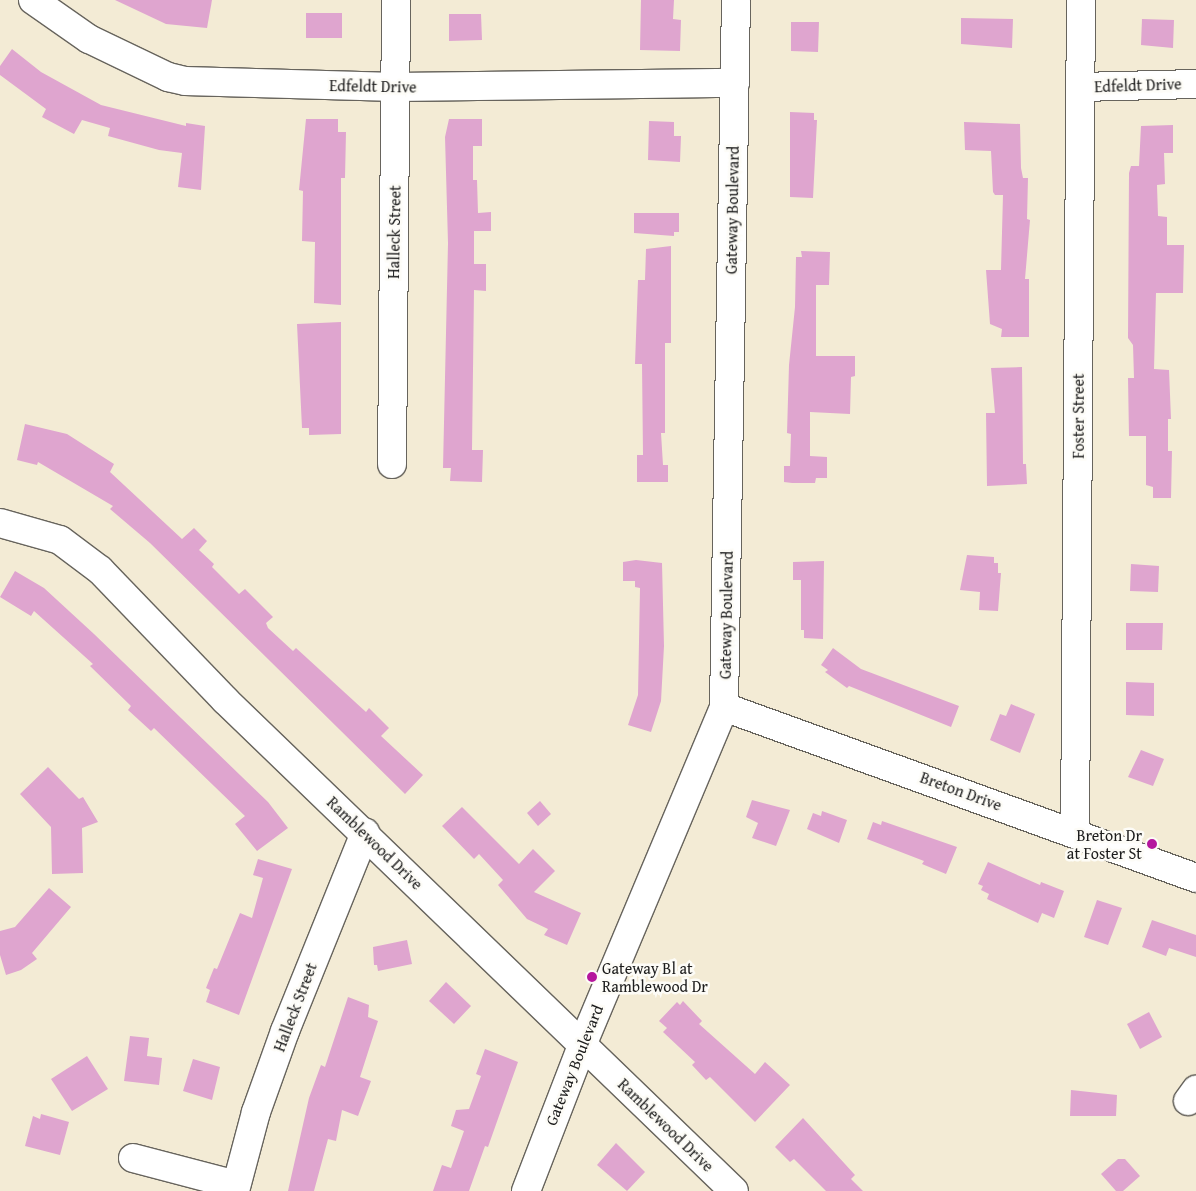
<!DOCTYPE html>
<style>
body{margin:0}
#map{position:relative;width:1196px;height:1191px;overflow:hidden;background:#f3ebd5;font-family:"Gentium Book Plus",serif}
div>[style]{position:absolute}
[style*='--x']{left:calc(var(--x)*1px);top:calc(var(--y)*1px);width:calc(var(--w)*1px);rotate:calc(var(--a)*1deg)}
.building>*{inset:0;background:#dfa5cf}
.roads{filter:drop-shadow(1px 0 #67645d) drop-shadow(-1px 0 #67645d) drop-shadow(0 1px #67645d) drop-shadow(0 -1px #67645d)}
.minor>*{height:28px;margin:-14px;padding:0 14px;transform-origin:14px;border-radius:14px;background:#fff}
.dots>*{width:14px;height:14px;translate:-50% -50%;box-sizing:border-box;border:2px solid #fdfcf7;border-radius:50%}
span{translate:-50% -50%;white-space:nowrap;text-align:center;line-height:1.15;-webkit-text-stroke:5px #fdfcf7;paint-order:stroke}
.street-label{font-size:16px;color:#1c1c1c}
.poi-label{font-size:16px;color:#1c1c1c}
.right{translate:-100% -50%;text-align:right}
.left{translate:0 -50%;text-align:left}
</style>
<div id="map">
<div class="building">
<div style="clip-path:polygon(115px 0,212px 0,207px 28px,166px 24px)"></div>
<div style="clip-path:polygon(641px 0,674px 0,673px 19px,681px 20px,680px 51px,640px 50px)"></div>
<div style="clip-path:polygon(306px 13px,342px 13px,342px 38px,306px 38px)"></div>
<div style="clip-path:polygon(449px 14px,481px 14px,482px 40px,449px 41px)"></div>
<div style="clip-path:polygon(961px 18px,1013px 19px,1012px 48px,961px 44px)"></div>
<div style="clip-path:polygon(1142px 19px,1174px 20px,1173px 48px,1141px 45px)"></div>
<div style="clip-path:polygon(791px 22px,819px 22px,818px 52px,791px 51px)"></div>
<div style="clip-path:polygon(12px 49px,41px 72px,101px 105px,186px 126px,186px 123px,205px 126px,201px 190px,178px 187px,182px 153px,159px 150px,108px 136px,110px 128px,82px 120px,74px 134px,42px 117px,46px 109px,0 75px,0 66px)"></div>
<div style="clip-path:polygon(790px 112px,814px 113px,814px 120px,817px 120px,813px 198px,790px 197px)"></div>
<div style="clip-path:polygon(306px 119px,338px 119px,338px 132px,346px 132px,345px 178px,341px 178px,341px 305px,314px 303px,315px 242px,302px 241px,303px 191px,299px 190px)"></div>
<div style="clip-path:polygon(449px 119px,482px 119px,482px 146px,473px 146px,473px 180px,477px 180px,478px 213px,491px 212px,491px 231px,474px 231px,474px 264px,486px 264px,486px 291px,474px 290px,472px 450px,483px 450px,482px 482px,450px 481px,451px 468px,443px 468px,448px 243px,445px 137px)"></div>
<div style="clip-path:polygon(649px 121px,674px 122px,674px 136px,681px 136px,680px 162px,648px 160px)"></div>
<div style="clip-path:polygon(964px 122px,1020px 124px,1021px 168px,1023px 178px,1028px 178px,1027px 219px,1030px 220px,1025px 279px,1029px 279px,1029px 337px,1001px 337px,1002px 329px,990px 324px,986px 270px,1001px 270px,1003px 195px,995px 195px,993px 192px,991px 151px,965px 150px)"></div>
<div style="clip-path:polygon(1173px 125px,1173px 153px,1164px 153px,1165px 184px,1157px 185px,1158px 216px,1167px 217px,1167px 245px,1184px 245px,1183px 293px,1156px 293px,1154px 369px,1169px 370px,1171px 419px,1168px 419px,1168px 451px,1172px 451px,1171px 498px,1153px 498px,1153px 487px,1146px 485px,1146px 436px,1129px 436px,1128px 378px,1134px 378px,1133px 345px,1128px 338px,1129px 173px,1131px 166px,1139px 166px,1141px 126px)"></div>
<div style="clip-path:polygon(634px 213px,679px 213px,679px 232px,674px 232px,674px 236px,634px 233px)"></div>
<div style="clip-path:polygon(671px 246px,671px 343px,665px 343px,665px 433px,661px 433px,663px 465px,668px 465px,668px 482px,637px 482px,637px 455px,643px 455px,642px 364px,635px 364px,638px 280px,645px 280px,646px 249px)"></div>
<div style="clip-path:polygon(801px 251px,830px 252px,829px 285px,816px 285px,816px 356px,855px 356px,855px 376px,851px 377px,850px 414px,810px 412px,810px 456px,827px 457px,827px 478px,816px 478px,815px 483px,792px 483px,784px 482px,784px 466px,790px 466px,791px 434px,787px 433px,789px 365px,795px 307px,796px 257px,802px 257px)"></div>
<div style="clip-path:polygon(341px 322px,341px 434px,309px 435px,309px 428px,302px 428px,297px 324px)"></div>
<div style="clip-path:polygon(1022px 367px,1023px 464px,1026px 464px,1027px 484px,987px 486px,986px 413px,995px 413px,991px 368px)"></div>
<div style="clip-path:polygon(25px 424px,67px 434px,114px 464px,110px 472px,182px 539px,194px 528px,207px 541px,199px 550px,214px 564px,212px 567px,239px 594px,245px 589px,273px 617px,266px 623px,268px 628px,293px 651px,296px 648px,366px 712px,369px 708px,389px 728px,381px 736px,423px 775px,405px 794px,150px 543px,110px 509px,113px 506px,38px 462px,37px 465px,17px 460px)"></div>
<div style="clip-path:polygon(967px 555px,994px 557px,994px 563px,998px 563px,998px 573px,1001px 573px,998px 611px,979px 610px,980px 592px,960px 590px)"></div>
<div style="clip-path:polygon(636px 560px,662px 563px,664px 646px,661px 701px,651px 732px,628px 725px,638px 695px,640px 588px,635px 587px,635px 581px,623px 581px,623px 562px)"></div>
<div style="clip-path:polygon(824px 561px,823px 639px,804px 638px,804px 630px,801px 630px,801px 580px,793px 580px,793px 562px)"></div>
<div style="clip-path:polygon(1131px 564px,1159px 566px,1158px 592px,1130px 591px)"></div>
<div style="clip-path:polygon(15px 571px,44px 588px,94px 634px,268px 802px,288px 828px,257px 851px,235px 824px,245px 816px,154px 728px,151px 731px,128px 710px,131px 706px,90px 666px,93px 664px,34px 611px,31px 616px,0 597px)"></div>
<div style="clip-path:polygon(1126px 623px,1163px 623px,1162px 650px,1126px 650px)"></div>
<div style="clip-path:polygon(833px 648px,861px 669px,959px 706px,951px 727px,849px 686px,847px 688px,825px 672px,828px 670px,821px 665px)"></div>
<div style="clip-path:polygon(1126px 682px,1154px 683px,1154px 716px,1126px 715px)"></div>
<div style="clip-path:polygon(1011px 704px,1035px 714px,1020px 753px,990px 740px,1000px 714px,1006px 716px)"></div>
<div style="clip-path:polygon(1141px 750px,1164px 759px,1153px 786px,1128px 777px)"></div>
<div style="clip-path:polygon(48px 767px,79px 799px,83px 797px,98px 822px,82px 828px,83px 873px,52px 874px,51px 827px,20px 794px)"></div>
<div style="clip-path:polygon(752px 800px,790px 810px,776px 846px,752px 838px,758px 823px,746px 817px)"></div>
<div style="clip-path:polygon(540px 801px,551px 814px,538px 826px,527px 813px)"></div>
<div style="clip-path:polygon(462px 807px,519px 864px,533px 849px,555px 871px,534px 892px,581px 913px,567px 945px,544px 935px,548px 929px,527px 919px,498px 885px,503px 880px,479px 854px,474px 859px,442px 826px)"></div>
<div style="clip-path:polygon(822px 811px,847px 820px,839px 843px,807px 829px,813px 813px,821px 816px)"></div>
<div style="clip-path:polygon(882px 821px,957px 847px,946px 874px,922px 864px,924px 861px,867px 839px,873px 822px,881px 825px)"></div>
<div style="clip-path:polygon(258px 859px,292px 869px,239px 1015px,206px 1002px,210px 990px,206px 988px,214px 968px,217px 969px,240px 913px,252px 918px,263px 878px,253px 875px)"></div>
<div style="clip-path:polygon(988px 862px,1040px 885px,1041px 882px,1064px 891px,1054px 918px,1042px 913px,1038px 923px,987px 899px,989px 894px,981px 890px,983px 886px,978px 884px)"></div>
<div style="clip-path:polygon(49px 888px,71px 907px,32px 953px,37px 959px,21px 970px,6px 975px,0 955px,0 931px,15px 927px)"></div>
<div style="clip-path:polygon(1097px 900px,1122px 908px,1108px 945px,1084px 937px)"></div>
<div style="clip-path:polygon(1152px 920px,1196px 935px,1196px 957px,1169px 948px,1166px 956px,1142px 947px)"></div>
<div style="clip-path:polygon(407px 940px,412px 964px,378px 971px,377px 965px,374px 965px,373px 947px)"></div>
<div style="clip-path:polygon(446px 982px,471px 1006px,454px 1024px,429px 1001px)"></div>
<div style="clip-path:polygon(348px 997px,369px 1005px,368px 1017px,378px 1021px,360px 1077px,371px 1081px,358px 1116px,342px 1110px,336px 1141px,328px 1139px,314px 1191px,288px 1191px,309px 1098px,321px 1065px,325px 1067px)"></div>
<div style="clip-path:polygon(683px 1001px,702px 1021px,699px 1024px,755px 1074px,765px 1062px,790px 1085px,755px 1122px,710px 1077px,706px 1080px,692px 1065px,695px 1062px,663px 1032px,667px 1028px,659px 1021px,677px 1002px,680px 1005px)"></div>
<div style="clip-path:polygon(1149px 1012px,1162px 1037px,1140px 1049px,1127px 1024px)"></div>
<div style="clip-path:polygon(130px 1036px,149px 1038px,147px 1056px,162px 1058px,159px 1085px,124px 1081px)"></div>
<div style="clip-path:polygon(485px 1049px,518px 1062px,488px 1147px,485px 1146px,469px 1191px,433px 1191px,442px 1165px,451px 1168px,464px 1131px,451px 1126px,456px 1110px,469px 1109px,481px 1076px,476px 1074px)"></div>
<div style="clip-path:polygon(87px 1056px,108px 1089px,72px 1111px,51px 1079px)"></div>
<div style="clip-path:polygon(193px 1059px,220px 1067px,212px 1100px,183px 1091px)"></div>
<div style="clip-path:polygon(1071px 1090px,1117px 1095px,1116px 1116px,1070px 1116px)"></div>
<div style="clip-path:polygon(41px 1114px,69px 1122px,60px 1155px,25px 1146px,33px 1116px,40px 1119px)"></div>
<div style="clip-path:polygon(803px 1118px,855px 1175px,851px 1179px,863px 1191px,826px 1191px,794px 1159px,790px 1162px,775px 1147px)"></div>
<div style="clip-path:polygon(616px 1143px,645px 1172px,627px 1191px,597px 1165px)"></div>
<div style="clip-path:polygon(1118px 1159px,1125px 1159px,1140px 1176px,1123px 1191px,1116px 1191px,1101px 1174px)"></div>
</div>
<div class="roads">
<div class="minor">
<div style="--x:33;--y:0;--w:68;--a:34.9"></div>
<div style="--x:89;--y:39;--w:88;--a:25.7"></div>
<div style="--x:168;--y:77;--w:17;--a:13"></div>
<div style="--x:185;--y:81;--w:211;--a:1.6"></div>
<div style="--x:396;--y:87;--w:339;--a:-0.7"></div>
<div style="--x:1081;--y:87;--w:115;--a:-1.5"></div>
<div style="--x:392;--y:464;--w:464;--a:-89.5"></div>
<div style="--x:0;--y:523;--w:62;--a:15.8"></div>
<div style="--x:60;--y:540;--w:50;--a:36.9"></div>
<div style="--x:100;--y:570;--w:180;--a:46.1"></div>
<div style="--x:225;--y:700;--w:707;--a:43.97"></div>
<div style="--x:724;--y:707;--w:502;--a:19.91"></div>
<div style="--x:1075;--y:832;--w:832;--a:-89.59"></div>
<div style="--x:1188;--y:1101;--w:14;--a:-54"></div>
<div style="--x:133;--y:1158;--w:106;--a:14.7"></div>
<div style="--x:235;--y:1191;--w:82;--a:-75.1"></div>
<div style="--x:256;--y:1112;--w:86;--a:-70.3"></div>
<div style="--x:285;--y:1031;--w:214;--a:-68"></div>
<div style="--x:526;--y:1191;--w:159;--a:-68.9"></div>
<div style="--x:583;--y:1043;--w:364;--a:-67.2"></div>
<div style="--x:724;--y:707;--w:707;--a:-89.03"></div>
</div>
</div>
<div class="dots">
<div style="left:1152px;top:844px;background:#b5179e"></div>
<div style="left:592px;top:977px;background:#b5179e"></div>
</div>
<div class="street-label">
<span style="left:1138px;top:85px;rotate:-2deg">Edfeldt Drive</span>
<span style="left:373px;top:86px;rotate:1deg">Edfeldt Drive</span>
<span style="left:732px;top:210px;rotate:-89deg">Gateway Boulevard</span>
<span style="left:394px;top:232px;rotate:-89deg">Halleck Street</span>
<span style="left:1078px;top:416px;rotate:-90deg">Foster Street</span>
<span style="left:726px;top:615px;rotate:-89deg">Gateway Boulevard</span>
<span style="left:961px;top:791px;rotate:20deg">Breton Drive</span>
<span style="left:375px;top:843px;rotate:44deg">Ramblewood Drive</span>
<span style="left:295px;top:1007px;rotate:-69deg">Halleck Street</span>
<span style="left:574px;top:1065px;rotate:-68deg">Gateway Boulevard</span>
<span style="left:666px;top:1125px;rotate:44deg">Ramblewood Drive</span>
</div>
<div class="poi-label">
<span class="right" style="left:1142px;top:844px">Breton Dr<br>at Foster St</span>
<span class="left" style="left:602px;top:977px">Gateway Bl at<br>Ramblewood Dr</span>
</div>
</div>
